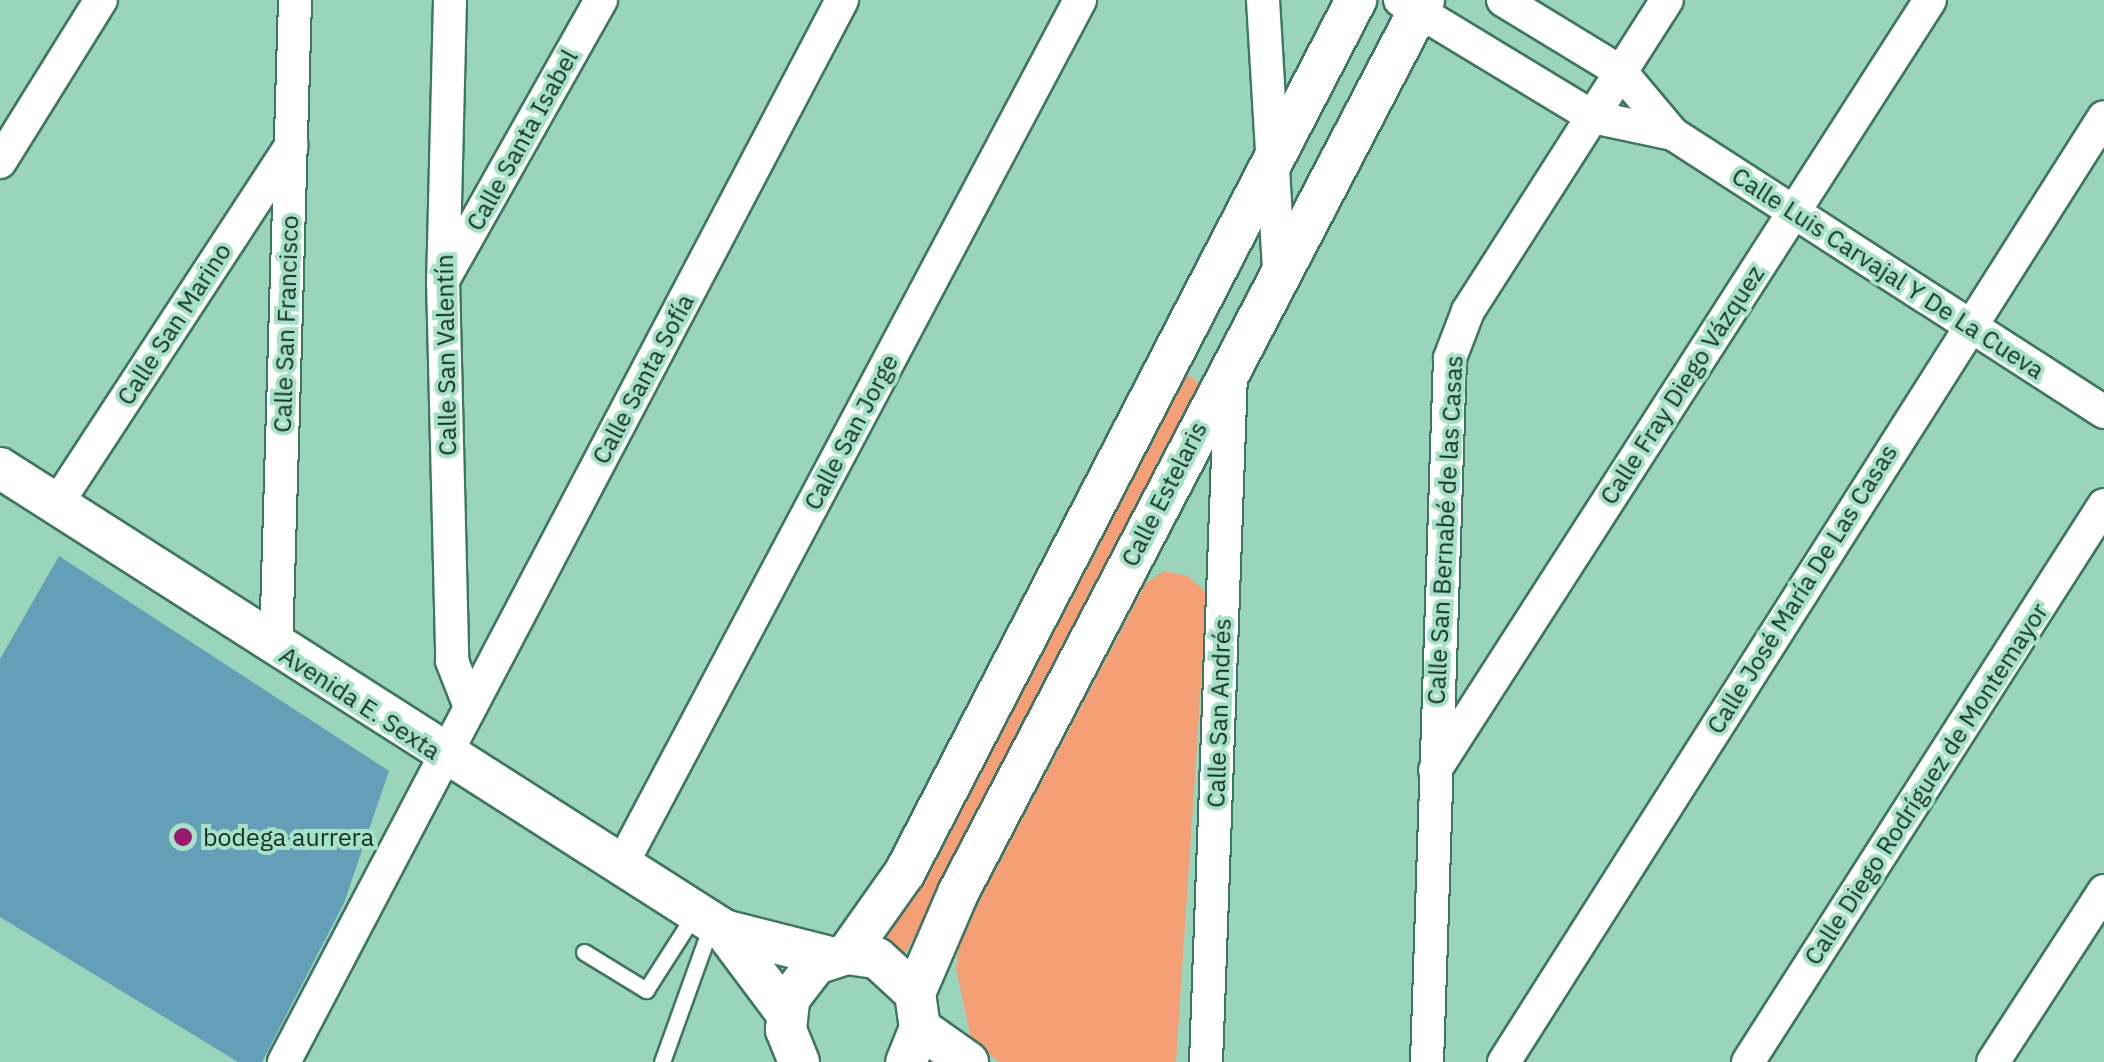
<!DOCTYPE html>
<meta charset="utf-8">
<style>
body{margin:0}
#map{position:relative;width:2104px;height:1062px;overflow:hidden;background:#9ad5bb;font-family:"IBM Plex Sans",sans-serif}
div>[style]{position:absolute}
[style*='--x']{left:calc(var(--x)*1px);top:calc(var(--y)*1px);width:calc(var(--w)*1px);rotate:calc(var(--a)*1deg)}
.green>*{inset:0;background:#f59f76}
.building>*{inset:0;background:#649fb8}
.roads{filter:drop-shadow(2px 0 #3e7761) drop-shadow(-2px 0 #3e7761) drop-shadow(0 2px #3e7761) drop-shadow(0 -2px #3e7761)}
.service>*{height:15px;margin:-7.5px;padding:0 7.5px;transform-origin:7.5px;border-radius:7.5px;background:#fff}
.minor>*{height:32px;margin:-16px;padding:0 16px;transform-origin:16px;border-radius:16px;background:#fff}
.tertiary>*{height:40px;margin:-20px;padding:0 20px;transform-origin:20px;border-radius:20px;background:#fff}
.dots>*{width:28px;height:28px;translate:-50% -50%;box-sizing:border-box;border:5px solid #a6e2c8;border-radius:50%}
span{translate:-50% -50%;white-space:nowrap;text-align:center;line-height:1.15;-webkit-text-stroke:8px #a6e2c8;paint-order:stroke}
.street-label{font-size:25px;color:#172f25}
.poi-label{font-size:25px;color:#172f25}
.left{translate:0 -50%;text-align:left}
</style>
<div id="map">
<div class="green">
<div style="clip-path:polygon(1183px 372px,1209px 390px,905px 954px,883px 940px)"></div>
<div style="clip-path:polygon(1164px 571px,1188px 576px,1207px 594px,1176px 1062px,1000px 1062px,972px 1043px,956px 968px,961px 936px,1146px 583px)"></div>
</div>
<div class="building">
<div style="clip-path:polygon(59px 556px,389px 771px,344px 903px,262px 1062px,238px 1062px,0 917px,0 659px)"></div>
</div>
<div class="roads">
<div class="service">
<div style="--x:584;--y:952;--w:73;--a:31.5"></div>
<div style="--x:646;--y:990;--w:89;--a:-57.4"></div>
<div style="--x:662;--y:1062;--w:145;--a:-70.2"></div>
</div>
<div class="minor">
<div style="--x:450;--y:0;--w:280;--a:91.4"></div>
<div style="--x:443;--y:280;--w:381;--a:88.6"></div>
<div style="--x:452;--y:661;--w:49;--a:68.6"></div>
<div style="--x:1263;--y:0;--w:273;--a:86.6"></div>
<div style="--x:1400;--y:0;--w:226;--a:31.2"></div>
<div style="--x:1593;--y:117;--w:82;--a:12"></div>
<div style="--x:1503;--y:0;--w:138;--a:31.4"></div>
<div style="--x:1621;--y:72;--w:81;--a:50"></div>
<div style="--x:1673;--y:134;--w:513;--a:32.82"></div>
<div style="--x:0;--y:162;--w:191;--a:-58.1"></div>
<div style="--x:446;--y:275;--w:316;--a:-60.6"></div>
<div style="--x:56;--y:505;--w:430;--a:-56.8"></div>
<div style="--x:276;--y:648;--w:648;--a:-88.32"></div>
<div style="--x:1435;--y:770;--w:915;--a:-57.26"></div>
<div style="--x:622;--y:864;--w:978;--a:-62.07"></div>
<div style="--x:284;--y:1062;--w:1200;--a:-62.28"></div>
<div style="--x:1206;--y:1062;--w:690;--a:-87.92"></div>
<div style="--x:1427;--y:1062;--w:704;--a:-88.13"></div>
<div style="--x:1450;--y:358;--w:50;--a:-69"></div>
<div style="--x:1468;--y:311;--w:369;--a:-57.4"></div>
<div style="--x:1504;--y:1062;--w:1119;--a:-57.59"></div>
<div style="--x:1748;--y:1062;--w:661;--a:-57.42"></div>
<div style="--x:1993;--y:1062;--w:204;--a:-57"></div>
</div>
<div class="tertiary">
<div style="--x:0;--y:468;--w:859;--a:32.54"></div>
<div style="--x:724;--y:930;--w:109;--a:14.3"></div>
<div style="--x:724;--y:930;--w:104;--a:53.2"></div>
<div style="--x:847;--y:954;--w:100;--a:-54.7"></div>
<div style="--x:905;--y:872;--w:982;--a:-62.65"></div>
<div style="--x:915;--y:993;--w:109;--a:-66.7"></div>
<div style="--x:958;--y:893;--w:1007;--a:-62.44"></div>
<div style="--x:920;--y:1028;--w:59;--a:35.3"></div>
<div style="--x:799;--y:1062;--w:35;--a:-112"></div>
<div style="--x:786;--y:1030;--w:31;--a:-84"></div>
<div style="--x:789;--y:999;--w:44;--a:-52.4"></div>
<div style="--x:816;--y:964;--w:33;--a:-18"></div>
<div style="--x:847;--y:954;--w:30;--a:8"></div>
<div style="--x:877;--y:958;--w:52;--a:42.6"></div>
<div style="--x:915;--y:993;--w:35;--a:82"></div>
<div style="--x:920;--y:1028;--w:37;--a:112"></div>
</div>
</div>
<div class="dots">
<div style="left:183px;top:837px;background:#9a196f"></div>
</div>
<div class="street-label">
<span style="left:522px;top:140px;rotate:-61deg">Calle Santa Isabel</span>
<span style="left:1888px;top:273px;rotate:33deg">Calle Luis Carvajal Y De La Cueva</span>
<span style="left:174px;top:324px;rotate:-57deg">Calle San Marino</span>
<span style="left:286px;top:324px;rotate:-88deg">Calle San Francisco</span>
<span style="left:446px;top:355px;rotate:-91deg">Calle San Valentín</span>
<span style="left:643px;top:379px;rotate:-62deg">Calle Santa Sofía</span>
<span style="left:1682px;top:385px;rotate:-57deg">Calle Fray Diego Vázquez</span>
<span style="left:851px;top:432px;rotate:-62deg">Calle San Jorge</span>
<span style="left:1164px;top:494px;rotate:-63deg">Calle Estelaris</span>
<span style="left:1445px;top:530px;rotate:-87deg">Calle San Bernabé de las Casas</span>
<span style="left:1802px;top:589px;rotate:-58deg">Calle José María De Las Casas</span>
<span style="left:360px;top:703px;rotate:33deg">Avenida E. Sexta</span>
<span style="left:1219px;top:713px;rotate:-88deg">Calle San Andrés</span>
<span style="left:1926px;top:784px;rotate:-57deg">Calle Diego Rodríguez de Montemayor</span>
</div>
<div class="poi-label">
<span class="left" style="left:203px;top:837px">bodega aurrera</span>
</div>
</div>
